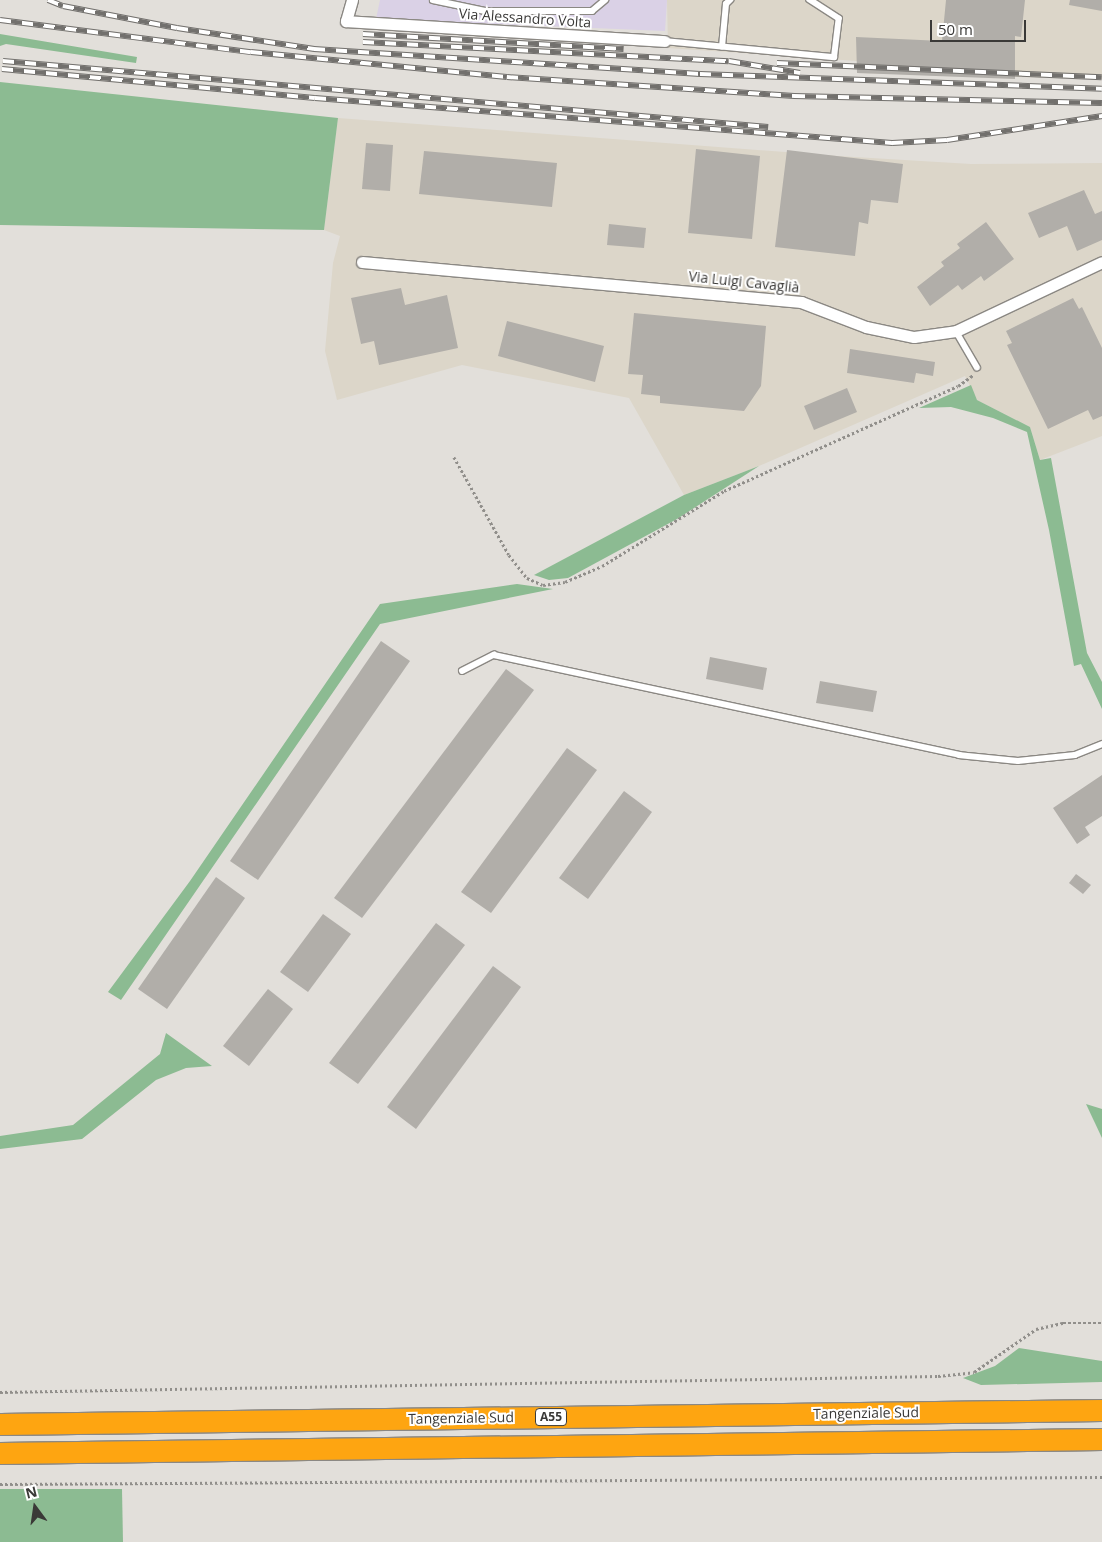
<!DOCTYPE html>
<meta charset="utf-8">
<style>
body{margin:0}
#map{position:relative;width:1102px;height:1542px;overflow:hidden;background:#e2dfda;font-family:"Open Sans",sans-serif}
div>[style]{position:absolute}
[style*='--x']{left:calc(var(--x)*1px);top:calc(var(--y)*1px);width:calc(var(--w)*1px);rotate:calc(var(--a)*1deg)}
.commercial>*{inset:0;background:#dad1e6}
.built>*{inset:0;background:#dcd6c9}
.green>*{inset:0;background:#8cbb92}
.building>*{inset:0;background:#b1aea9}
.path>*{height:2.5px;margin-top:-1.25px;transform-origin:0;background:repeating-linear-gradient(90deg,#918f8b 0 2.5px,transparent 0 5px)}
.roads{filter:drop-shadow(1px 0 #8b8883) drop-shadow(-1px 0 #8b8883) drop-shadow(0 1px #8b8883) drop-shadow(0 -1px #8b8883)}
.service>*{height:5.5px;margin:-2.75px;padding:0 2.75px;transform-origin:2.75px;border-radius:2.75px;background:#fff}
.minor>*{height:11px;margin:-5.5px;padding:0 5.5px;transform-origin:5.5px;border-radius:5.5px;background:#fff}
.motorway>*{height:21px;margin:-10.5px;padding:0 10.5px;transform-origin:10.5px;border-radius:10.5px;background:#fea511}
.rail>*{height:5.5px;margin-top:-2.75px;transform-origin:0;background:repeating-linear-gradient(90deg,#fff 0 11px,#72706d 0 22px);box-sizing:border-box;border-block:1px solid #72706d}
span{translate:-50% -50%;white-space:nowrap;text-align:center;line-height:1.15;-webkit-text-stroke:4px #fff;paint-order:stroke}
.shield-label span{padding:1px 4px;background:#fff;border:1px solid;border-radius:4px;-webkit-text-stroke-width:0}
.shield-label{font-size:12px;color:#3a3937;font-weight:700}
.street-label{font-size:14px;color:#3a3937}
.north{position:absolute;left:10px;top:1482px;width:50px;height:50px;-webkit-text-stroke:4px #fff;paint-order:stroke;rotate:346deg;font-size:14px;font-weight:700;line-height:20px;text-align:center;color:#3a3937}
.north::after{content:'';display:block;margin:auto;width:18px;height:22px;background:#3a3937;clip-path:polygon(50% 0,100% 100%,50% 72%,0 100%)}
.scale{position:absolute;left:930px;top:20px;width:96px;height:22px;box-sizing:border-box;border:2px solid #3a3937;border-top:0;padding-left:6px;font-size:15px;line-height:18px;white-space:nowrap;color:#3a3937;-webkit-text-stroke:4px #fff;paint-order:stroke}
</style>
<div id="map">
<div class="commercial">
<div style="clip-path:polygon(380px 0,667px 0,665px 31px,376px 19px)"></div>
</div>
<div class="built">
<div style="clip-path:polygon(667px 0,1102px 0,1102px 79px,857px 73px,857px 61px,668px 48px)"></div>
<div style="clip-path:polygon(338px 118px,838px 156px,971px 164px,1102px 163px,1102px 436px,1040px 460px,1030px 427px,977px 400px,965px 376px,759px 466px,684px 495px,629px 398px,462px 365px,337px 400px,325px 351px,333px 263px,340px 236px,324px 230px)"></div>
</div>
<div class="green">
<div style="clip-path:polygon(0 34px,137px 57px,136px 63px,6px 44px,0 46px)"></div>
<div style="clip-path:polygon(0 82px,338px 118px,324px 230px,0 225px)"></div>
<div style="clip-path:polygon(971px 385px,977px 400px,1030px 427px,1040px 460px,1051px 458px,1087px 653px,1102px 682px,1102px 709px,1081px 664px,1074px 666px,1049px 530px,1027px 432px,993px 418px,951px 407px,919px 408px)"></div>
<div style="clip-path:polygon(759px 466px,677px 519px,568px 578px,549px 580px,534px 575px,684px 495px)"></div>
<div style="clip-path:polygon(517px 584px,553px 589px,380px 624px,121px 1000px,108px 992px,190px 881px,380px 604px)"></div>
<div style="clip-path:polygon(166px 1033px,212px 1066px,186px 1068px,156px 1080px,82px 1139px,0 1149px,0 1136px,73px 1125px,160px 1054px)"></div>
<div style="clip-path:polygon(1086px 1104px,1102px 1109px,1102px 1138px)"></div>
<div style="clip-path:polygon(1019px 1348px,1102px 1361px,1102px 1382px,981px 1385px,963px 1378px,995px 1366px)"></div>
<div style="clip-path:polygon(0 1489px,122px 1489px,123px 1542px,0 1542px)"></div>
</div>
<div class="building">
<div style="clip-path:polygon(946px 0,1025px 0,1021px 37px,1015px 36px,1015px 79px,857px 73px,856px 37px,942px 41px)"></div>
<div style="clip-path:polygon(1070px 0,1102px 0,1102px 11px,1069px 5px)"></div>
<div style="clip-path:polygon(366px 143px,393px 145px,390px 191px,362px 189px)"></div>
<div style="clip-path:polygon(696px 149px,760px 156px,752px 239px,688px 233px)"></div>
<div style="clip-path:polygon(787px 150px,903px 164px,898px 203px,871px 200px,868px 224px,859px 222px,855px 256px,775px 247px)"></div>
<div style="clip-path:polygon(424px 151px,557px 163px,552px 207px,419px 194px)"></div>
<div style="clip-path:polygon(1084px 190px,1095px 214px,1102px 211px,1102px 240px,1077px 251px,1067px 226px,1039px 238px,1028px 213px)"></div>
<div style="clip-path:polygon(986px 222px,1014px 259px,984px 281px,981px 276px,962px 290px,958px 285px,930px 306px,917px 287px,944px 266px,941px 262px,960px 248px,957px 244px)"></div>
<div style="clip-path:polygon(609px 224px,646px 228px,644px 248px,607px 245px)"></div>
<div style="clip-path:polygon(401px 288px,405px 305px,447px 295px,458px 348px,379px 365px,374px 341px,361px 344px,351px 298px)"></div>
<div style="clip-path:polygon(1073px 298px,1079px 309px,1082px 307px,1102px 348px,1102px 416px,1093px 420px,1088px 410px,1048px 429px,1007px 345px,1012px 343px,1006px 331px)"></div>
<div style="clip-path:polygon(634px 313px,766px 326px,761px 386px,744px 411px,660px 403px,660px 396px,641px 394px,643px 375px,628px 374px)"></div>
<div style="clip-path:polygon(507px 321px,604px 346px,595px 382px,498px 356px)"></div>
<div style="clip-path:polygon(850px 349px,935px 362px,933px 376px,916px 373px,914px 383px,847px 373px)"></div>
<div style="clip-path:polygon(847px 388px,857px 412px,814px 430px,804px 406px)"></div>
<div style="clip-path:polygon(381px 641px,410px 661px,258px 880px,230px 861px)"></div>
<div style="clip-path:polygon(710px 657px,767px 668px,763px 690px,706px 679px)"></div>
<div style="clip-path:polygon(506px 669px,534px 690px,362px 918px,334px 898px)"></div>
<div style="clip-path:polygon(820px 681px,877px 691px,873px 712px,816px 703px)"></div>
<div style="clip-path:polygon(567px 748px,597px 770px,491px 913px,461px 892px)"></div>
<div style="clip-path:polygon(1102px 775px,1102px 816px,1085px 827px,1090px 835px,1077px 844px,1053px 808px)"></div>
<div style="clip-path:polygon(624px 791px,652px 812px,588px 899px,559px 878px)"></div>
<div style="clip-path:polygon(1076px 874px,1091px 885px,1083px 894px,1069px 883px)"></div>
<div style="clip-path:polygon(216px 877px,245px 898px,167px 1009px,138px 989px)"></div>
<div style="clip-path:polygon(323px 914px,351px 934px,308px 992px,280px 972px)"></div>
<div style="clip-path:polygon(436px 923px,465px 945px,358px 1084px,329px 1063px)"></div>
<div style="clip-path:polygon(493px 966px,521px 987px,416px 1129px,387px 1107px)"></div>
<div style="clip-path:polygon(268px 989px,293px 1009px,249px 1066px,223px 1046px)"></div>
</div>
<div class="path">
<div style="--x:454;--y:457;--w:112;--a:60.7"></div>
<div style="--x:509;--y:555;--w:29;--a:52"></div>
<div style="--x:527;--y:578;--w:17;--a:24"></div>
<div style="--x:543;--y:585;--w:22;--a:-8"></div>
<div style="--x:565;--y:582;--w:40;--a:-23.4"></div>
<div style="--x:602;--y:566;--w:143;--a:-31.6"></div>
<div style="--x:724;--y:491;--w:256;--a:-24.2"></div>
<div style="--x:958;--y:386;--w:19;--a:-36"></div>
<div style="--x:0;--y:1392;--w:938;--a:-0.98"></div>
<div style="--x:938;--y:1376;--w:36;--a:-6"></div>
<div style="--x:974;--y:1372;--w:75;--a:-34.7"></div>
<div style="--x:1036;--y:1329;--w:28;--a:-13"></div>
<div style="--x:1063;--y:1323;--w:39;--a:0"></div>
<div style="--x:0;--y:1484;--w:1102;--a:-0.36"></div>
</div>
<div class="roads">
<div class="service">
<div style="--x:433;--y:0;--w:53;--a:11.9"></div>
<div style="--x:485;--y:11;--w:107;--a:0"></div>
<div style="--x:592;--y:11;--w:17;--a:-40"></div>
<div style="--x:664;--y:41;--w:171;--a:5.4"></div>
<div style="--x:834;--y:57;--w:38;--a:-83"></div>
<div style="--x:839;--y:19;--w:35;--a:-147"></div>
<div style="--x:722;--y:47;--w:43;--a:-84.7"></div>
<div style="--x:726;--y:4;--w:6;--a:-45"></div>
<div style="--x:956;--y:331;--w:42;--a:59.7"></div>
<div style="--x:462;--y:671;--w:36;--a:-27"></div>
<div style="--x:494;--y:655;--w:476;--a:12.1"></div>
<div style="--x:959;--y:755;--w:59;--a:5.8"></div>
<div style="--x:1018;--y:761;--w:57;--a:-6"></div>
<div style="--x:1075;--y:755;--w:29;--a:-22"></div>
</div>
<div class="minor">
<div style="--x:352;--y:0;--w:22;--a:106"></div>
<div style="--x:346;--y:21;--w:319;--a:3.6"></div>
<div style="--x:362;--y:262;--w:441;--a:5.2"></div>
<div style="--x:801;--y:302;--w:70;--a:21"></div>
<div style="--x:866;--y:327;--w:49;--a:11.8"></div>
<div style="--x:914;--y:337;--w:42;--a:-8.1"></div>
<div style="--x:956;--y:331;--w:161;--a:-25.3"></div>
</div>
<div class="motorway">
<div style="--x:0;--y:1424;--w:1102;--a:-0.73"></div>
<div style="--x:0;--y:1453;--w:1102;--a:-0.73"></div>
</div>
</div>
<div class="rail">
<div style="--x:48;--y:0;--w:16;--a:22"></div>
<div style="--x:63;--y:6;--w:116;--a:10.9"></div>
<div style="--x:177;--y:28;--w:139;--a:8.7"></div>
<div style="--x:314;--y:49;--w:387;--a:3.7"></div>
<div style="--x:700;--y:74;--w:402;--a:2.1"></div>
<div style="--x:0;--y:20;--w:253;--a:7.3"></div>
<div style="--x:251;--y:52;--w:257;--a:5.6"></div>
<div style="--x:507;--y:77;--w:288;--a:3.8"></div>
<div style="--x:794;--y:96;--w:308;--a:1.3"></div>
<div style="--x:363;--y:34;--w:261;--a:3.3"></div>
<div style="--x:363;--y:42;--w:366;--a:3"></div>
<div style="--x:729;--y:61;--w:72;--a:9.6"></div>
<div style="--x:3;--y:61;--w:768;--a:4.93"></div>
<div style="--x:777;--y:63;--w:325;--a:2.5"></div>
<div style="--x:2;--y:69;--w:314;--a:5.3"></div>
<div style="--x:315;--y:98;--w:579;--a:4.46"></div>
<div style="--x:892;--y:143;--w:55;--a:-3.1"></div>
<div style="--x:947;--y:140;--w:157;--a:-8.8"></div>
</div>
<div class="shield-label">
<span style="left:551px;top:1417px">A55</span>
</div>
<div class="street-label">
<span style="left:525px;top:18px;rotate:4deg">Via Alessandro Volta</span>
<span style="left:744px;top:282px;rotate:6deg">Via Luigi Cavaglià</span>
<span style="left:866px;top:1413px;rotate:-1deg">Tangenziale Sud</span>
<span style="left:461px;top:1418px;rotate:-1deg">Tangenziale Sud</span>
</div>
<div class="north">N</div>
<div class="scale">50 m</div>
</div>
